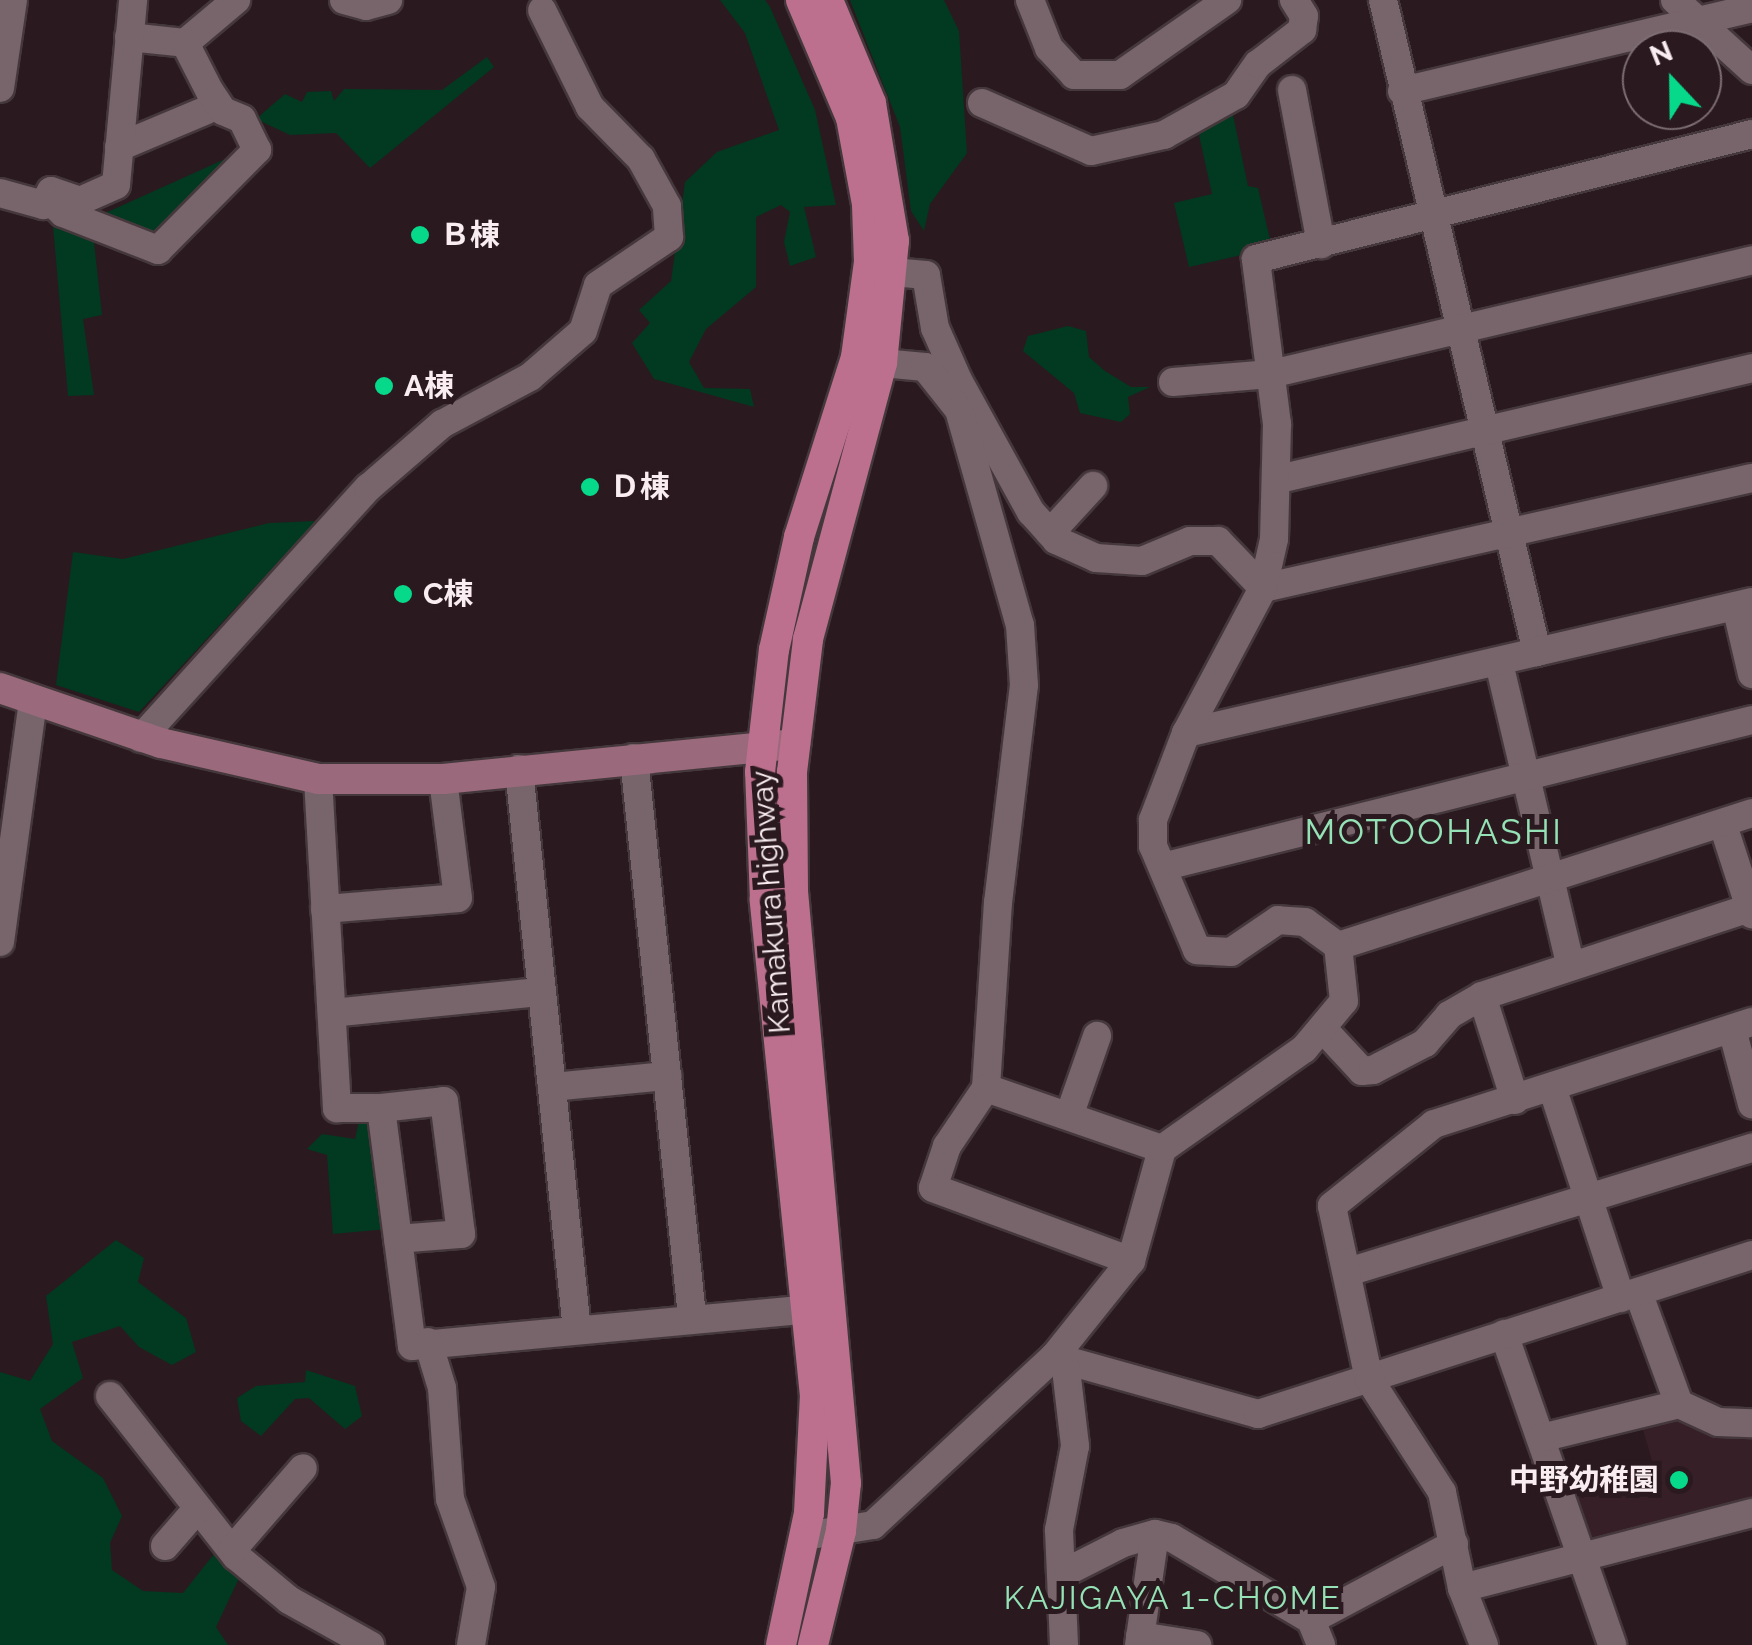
<!DOCTYPE html>
<meta charset="utf-8">
<style>
body{margin:0}
#map{position:relative;width:1752px;height:1645px;overflow:hidden;background:#2a1a1f;font-family:Raleway,"Noto Sans JP",sans-serif}
div>[style]{position:absolute}
[style*='--x']{left:calc(var(--x)*1px);top:calc(var(--y)*1px);width:calc(var(--w)*1px);rotate:calc(var(--a)*1deg)}
.built>*{inset:0;background:#361f27}
.green>*{inset:0;background:#013921}
.roads{filter:drop-shadow(2px 0 #45383c) drop-shadow(-2px 0 #45383c) drop-shadow(0 2px #45383c) drop-shadow(0 -2px #45383c)}
.street>*{height:28px;margin:-14px;padding:0 14px;transform-origin:14px;border-radius:14px;background:#78646b}
.secondary>*{height:30px;margin:-15px;padding:0 15px;transform-origin:15px;border-radius:15px;background:#9a6a7c}
.primary>*{height:30px;margin:-15px;padding:0 15px;transform-origin:15px;border-radius:15px;background:#bc708d}
.dots>*{width:28px;height:28px;translate:-50% -50%;box-sizing:border-box;border:5px solid #2a1a1f;border-radius:50%}
span{translate:-50% -50%;white-space:nowrap;text-align:center;line-height:1.15;-webkit-text-stroke:10px #2a1a1f;paint-order:stroke}
.poi-label{font-size:30px;color:#f9edf1;font-weight:700}
.left{translate:0 -50%;text-align:left}
.right{translate:-100% -50%;text-align:right}
.street-label{font-size:30px;color:#f9edf1}
.neighbourhood-label{font-size:32px;color:#94e2b6;letter-spacing:2.5px}
.quarter-label{font-size:35px;color:#94e2b6;letter-spacing:2.5px}
.north{position:absolute;left:1622px;top:30px;width:100px;height:100px;box-sizing:border-box;background:#2a1a1f;border:2px solid #7d6e73;border-radius:50%;rotate:338deg;font-size:28px;font-weight:700;line-height:40px;text-align:center;color:#f9edf1}
.north::after{content:'';display:block;margin:auto;width:35px;height:45px;background:#07d98b;clip-path:polygon(50% 0,100% 100%,50% 72%,0 100%)}
</style>
<div id="map">
<div class="built">
<div style="clip-path:polygon(1682px 1416px,1752px 1423px,1752px 1513px,1578px 1557px,1559px 1495px,1653px 1464px,1643px 1429px)"></div>
</div>
<div class="green">
<div style="clip-path:polygon(720px 0,765px 0,770px 7px,815px 110px,836px 205px,804px 207px,816px 257px,790px 266px,784px 242px,790px 212px,781px 205px,756px 217px,756px 287px,706px 329px,689px 362px,704px 388px,750px 389px,754px 407px,654px 379px,632px 343px,650px 323px,639px 310px,671px 281px,685px 182px,717px 152px,779px 130px,745px 33px)"></div>
<div style="clip-path:polygon(850px 0,944px 0,959px 31px,967px 153px,930px 204px,924px 231px,911px 211px,900px 127px)"></div>
<div style="clip-path:polygon(487px 57px,494px 67px,370px 168px,336px 133px,290px 135px,256px 119px,285px 94px,302px 102px,307px 92px,331px 91px,334px 101px,344px 89px,442px 90px)"></div>
<div style="clip-path:polygon(1232px 110px,1248px 186px,1258px 188px,1272px 248px,1189px 267px,1174px 203px,1212px 194px,1199px 135px)"></div>
<div style="clip-path:polygon(234px 155px,152px 234px,103px 214px)"></div>
<div style="clip-path:polygon(52px 215px,94px 242px,102px 315px,83px 319px,94px 395px,68px 396px)"></div>
<div style="clip-path:polygon(1068px 326px,1086px 331px,1089px 357px,1105px 371px,1131px 387px,1150px 387px,1128px 397px,1130px 414px,1121px 422px,1080px 413px,1074px 393px,1023px 351px,1028px 336px)"></div>
<div style="clip-path:polygon(316px 521px,139px 712px,56px 685px,73px 552px,123px 559px,269px 523px)"></div>
<div style="clip-path:polygon(360px 1116px,373px 1128px,387px 1229px,333px 1234px,327px 1155px,307px 1149px,322px 1134px,355px 1139px)"></div>
<div style="clip-path:polygon(116px 1240px,144px 1258px,138px 1282px,186px 1318px,196px 1352px,172px 1365px,139px 1347px,120px 1326px,72px 1342px,83px 1378px,40px 1409px,52px 1441px,103px 1478px,122px 1516px,110px 1543px,112px 1570px,143px 1591px,183px 1593px,218px 1549px,241px 1574px,216px 1627px,228px 1645px,0 1645px,0 1372px,30px 1381px,53px 1344px,46px 1296px)"></div>
<div style="clip-path:polygon(306px 1370px,355px 1386px,362px 1416px,345px 1429px,309px 1398px,295px 1399px,261px 1436px,241px 1421px,237px 1398px,256px 1386px,305px 1382px)"></div>
</div>
<div class="roads">
<div class="street">
<div style="--x:344;--y:0;--w:23;--a:15"></div>
<div style="--x:366;--y:6;--w:23;--a:-15"></div>
<div style="--x:1030;--y:0;--w:52;--a:68.4"></div>
<div style="--x:1049;--y:48;--w:37;--a:47"></div>
<div style="--x:1074;--y:75;--w:46;--a:0"></div>
<div style="--x:1120;--y:75;--w:131;--a:-35"></div>
<div style="--x:1383;--y:0;--w:670;--a:76.71"></div>
<div style="--x:1675;--y:0;--w:104;--a:42.3"></div>
<div style="--x:129;--y:37;--w:56;--a:6.1"></div>
<div style="--x:185;--y:43;--w:67;--a:-40.1"></div>
<div style="--x:0;--y:88;--w:89;--a:-81.6"></div>
<div style="--x:1292;--y:90;--w:157;--a:79.3"></div>
<div style="--x:1402;--y:91;--w:360;--a:-13.3"></div>
<div style="--x:982;--y:103;--w:119;--a:23.8"></div>
<div style="--x:1091;--y:151;--w:75;--a:-12.4"></div>
<div style="--x:1164;--y:135;--w:82;--a:-29.1"></div>
<div style="--x:1236;--y:95;--w:38;--a:-55"></div>
<div style="--x:1258;--y:64;--w:56;--a:-37.7"></div>
<div style="--x:1302;--y:30;--w:14;--a:-82"></div>
<div style="--x:1304;--y:16;--w:19;--a:-122"></div>
<div style="--x:119;--y:147;--w:95;--a:-22.8"></div>
<div style="--x:0;--y:193;--w:45;--a:15.6"></div>
<div style="--x:43;--y:205;--w:16;--a:-60"></div>
<div style="--x:51;--y:191;--w:31;--a:19"></div>
<div style="--x:80;--y:201;--w:39;--a:-24"></div>
<div style="--x:116;--y:185;--w:186;--a:-84.7"></div>
<div style="--x:47;--y:198;--w:22;--a:43"></div>
<div style="--x:63;--y:213;--w:102;--a:21.3"></div>
<div style="--x:158;--y:250;--w:141;--a:-45.3"></div>
<div style="--x:257;--y:150;--w:34;--a:-116"></div>
<div style="--x:242;--y:119;--w:21;--a:-157"></div>
<div style="--x:223;--y:111;--w:23;--a:-124"></div>
<div style="--x:210;--y:92;--w:55;--a:-117"></div>
<div style="--x:892;--y:272;--w:34;--a:5"></div>
<div style="--x:926;--y:275;--w:54;--a:80.4"></div>
<div style="--x:935;--y:328;--w:57;--a:66.1"></div>
<div style="--x:958;--y:380;--w:151;--a:61.1"></div>
<div style="--x:1031;--y:512;--w:38;--a:48"></div>
<div style="--x:1056;--y:540;--w:44;--a:24.2"></div>
<div style="--x:1096;--y:558;--w:46;--a:3.7"></div>
<div style="--x:1142;--y:561;--w:52;--a:-22.6"></div>
<div style="--x:1190;--y:541;--w:28;--a:0"></div>
<div style="--x:1218;--y:541;--w:65;--a:46.2"></div>
<div style="--x:882;--y:363;--w:43;--a:5.3"></div>
<div style="--x:925;--y:367;--w:55;--a:51.7"></div>
<div style="--x:959;--y:410;--w:223;--a:74.2"></div>
<div style="--x:1020;--y:625;--w:60;--a:86.2"></div>
<div style="--x:1024;--y:685;--w:219;--a:96.8"></div>
<div style="--x:998;--y:902;--w:186;--a:93.7"></div>
<div style="--x:986;--y:1088;--w:70;--a:123.9"></div>
<div style="--x:947;--y:1146;--w:44;--a:108.4"></div>
<div style="--x:933;--y:1188;--w:211;--a:20.2"></div>
<div style="--x:1173;--y:382;--w:98;--a:-4.7"></div>
<div style="--x:1271;--y:374;--w:494;--a:-13.3"></div>
<div style="--x:1279;--y:479;--w:486;--a:-13.2"></div>
<div style="--x:1050;--y:533;--w:64;--a:-47.5"></div>
<div style="--x:1263;--y:588;--w:501;--a:-12.68"></div>
<div style="--x:1736;--y:606;--w:70;--a:76.8"></div>
<div style="--x:1499;--y:663;--w:309;--a:76.7"></div>
<div style="--x:1186;--y:733;--w:581;--a:-13.03"></div>
<div style="--x:141;--y:738;--w:338;--a:-47.8"></div>
<div style="--x:368;--y:488;--w:98;--a:-40.9"></div>
<div style="--x:442;--y:424;--w:100;--a:-28.1"></div>
<div style="--x:530;--y:377;--w:70;--a:-41"></div>
<div style="--x:583;--y:331;--w:48;--a:-71.9"></div>
<div style="--x:598;--y:285;--w:86;--a:-34.1"></div>
<div style="--x:669;--y:237;--w:31;--a:-94"></div>
<div style="--x:667;--y:206;--w:54;--a:-119"></div>
<div style="--x:641;--y:159;--w:73;--a:-134.4"></div>
<div style="--x:590;--y:107;--w:108;--a:-116.3"></div>
<div style="--x:634;--y:758;--w:561;--a:84.07"></div>
<div style="--x:519;--y:769;--w:564;--a:84.1"></div>
<div style="--x:318;--y:779;--w:330;--a:86.7"></div>
<div style="--x:337;--y:1108;--w:44;--a:0"></div>
<div style="--x:381;--y:1108;--w:240;--a:82.6"></div>
<div style="--x:412;--y:1346;--w:398;--a:-5.3"></div>
<div style="--x:1723;--y:825;--w:94;--a:72"></div>
<div style="--x:1166;--y:866;--w:604;--a:-13.99"></div>
<div style="--x:325;--y:909;--w:133;--a:-4.7"></div>
<div style="--x:458;--y:898;--w:120;--a:-97.2"></div>
<div style="--x:0;--y:942;--w:244;--a:-82.2"></div>
<div style="--x:1338;--y:946;--w:435;--a:-17.8"></div>
<div style="--x:332;--y:1013;--w:209;--a:-5.8"></div>
<div style="--x:1732;--y:1029;--w:78;--a:75.1"></div>
<div style="--x:1324;--y:1030;--w:56;--a:47.2"></div>
<div style="--x:1362;--y:1071;--w:11;--a:-5"></div>
<div style="--x:1373;--y:1070;--w:59;--a:-27.4"></div>
<div style="--x:1425;--y:1043;--w:37;--a:-49"></div>
<div style="--x:1449;--y:1015;--w:38;--a:-30"></div>
<div style="--x:552;--y:1087;--w:116;--a:-5.5"></div>
<div style="--x:1552;--y:1087;--w:222;--a:71.9"></div>
<div style="--x:986;--y:1088;--w:186;--a:19.1"></div>
<div style="--x:1515;--y:1100;--w:109;--a:-107.6"></div>
<div style="--x:1482;--y:996;--w:284;--a:-18.2"></div>
<div style="--x:381;--y:1108;--w:63;--a:-6.3"></div>
<div style="--x:444;--y:1101;--w:134;--a:82.7"></div>
<div style="--x:461;--y:1234;--w:63;--a:175.5"></div>
<div style="--x:1069;--y:1116;--w:85;--a:-70.7"></div>
<div style="--x:1348;--y:1272;--w:423;--a:-17.1"></div>
<div style="--x:1638;--y:1292;--w:119;--a:69.9"></div>
<div style="--x:1504;--y:1334;--w:329;--a:70.8"></div>
<div style="--x:428;--y:1342;--w:48;--a:73.1"></div>
<div style="--x:442;--y:1388;--w:111;--a:85.9"></div>
<div style="--x:450;--y:1499;--w:93;--a:70.6"></div>
<div style="--x:481;--y:1587;--w:59;--a:99.8"></div>
<div style="--x:1054;--y:1357;--w:212;--a:15.6"></div>
<div style="--x:1258;--y:1414;--w:519;--a:-17.84"></div>
<div style="--x:1054;--y:1357;--w:17;--a:45"></div>
<div style="--x:1066;--y:1369;--w:78;--a:83.3"></div>
<div style="--x:1075;--y:1446;--w:86;--a:100.8"></div>
<div style="--x:1059;--y:1530;--w:115;--a:87.5"></div>
<div style="--x:110;--y:1396;--w:204;--a:51.8"></div>
<div style="--x:236;--y:1556;--w:69;--a:39.7"></div>
<div style="--x:289;--y:1600;--w:93;--a:29.1"></div>
<div style="--x:1541;--y:1438;--w:142;--a:-13.8"></div>
<div style="--x:1679;--y:1404;--w:43;--a:24.8"></div>
<div style="--x:1718;--y:1422;--w:34;--a:2"></div>
<div style="--x:805;--y:1536;--w:69;--a:-9.2"></div>
<div style="--x:873;--y:1525;--w:247;--a:-42.9"></div>
<div style="--x:1054;--y:1357;--w:123;--a:-51.3"></div>
<div style="--x:1131;--y:1261;--w:116;--a:-74.5"></div>
<div style="--x:1162;--y:1149;--w:174;--a:-35.2"></div>
<div style="--x:1304;--y:1049;--w:62;--a:-50.2"></div>
<div style="--x:1344;--y:1001;--w:55;--a:-96.2"></div>
<div style="--x:1338;--y:946;--w:41;--a:-144"></div>
<div style="--x:1305;--y:922;--w:27;--a:-176"></div>
<div style="--x:1278;--y:920;--w:57;--a:145.8"></div>
<div style="--x:1231;--y:952;--w:34;--a:-177"></div>
<div style="--x:1197;--y:950;--w:113;--a:-112.9"></div>
<div style="--x:1153;--y:846;--w:26;--a:-90"></div>
<div style="--x:1153;--y:820;--w:93;--a:-69.2"></div>
<div style="--x:1186;--y:733;--w:164;--a:-62"></div>
<div style="--x:1263;--y:588;--w:50;--a:-77.3"></div>
<div style="--x:1274;--y:539;--w:115;--a:-88.5"></div>
<div style="--x:1277;--y:424;--w:166;--a:-97.3"></div>
<div style="--x:1256;--y:259;--w:512;--a:-14.14"></div>
<div style="--x:165;--y:1546;--w:49;--a:-49.1"></div>
<div style="--x:232;--y:1550;--w:108;--a:-49.1"></div>
<div style="--x:1062;--y:1574;--w:68;--a:-26.9"></div>
<div style="--x:1123;--y:1543;--w:33;--a:-16"></div>
<div style="--x:1155;--y:1534;--w:17;--a:13"></div>
<div style="--x:1172;--y:1538;--w:161;--a:30.5"></div>
<div style="--x:1311;--y:1620;--w:27;--a:68"></div>
<div style="--x:1462;--y:1588;--w:300;--a:-14.5"></div>
<div style="--x:1311;--y:1620;--w:162;--a:-28"></div>
<div style="--x:1140;--y:1636;--w:58;--a:9"></div>
<div style="--x:1139;--y:1645;--w:112;--a:-81.8"></div>
<div style="--x:1484;--y:1645;--w:61;--a:-111.1"></div>
<div style="--x:1462;--y:1588;--w:98;--a:-101.8"></div>
<div style="--x:1442;--y:1492;--w:135;--a:-122.9"></div>
<div style="--x:1369;--y:1379;--w:177;--a:-102.1"></div>
<div style="--x:1332;--y:1206;--w:131;--a:-38.8"></div>
<div style="--x:1434;--y:1124;--w:334;--a:-17.8"></div>
</div>
<div class="secondary">
<div style="--x:0;--y:688;--w:170;--a:18.9"></div>
<div style="--x:161;--y:743;--w:161;--a:12.9"></div>
<div style="--x:318;--y:779;--w:125;--a:0"></div>
<div style="--x:443;--y:779;--w:354;--a:-5.7"></div>
</div>
<div class="primary">
<div style="--x:781;--y:1645;--w:135;--a:-78"></div>
<div style="--x:809;--y:1513;--w:117;--a:-87.1"></div>
<div style="--x:815;--y:1396;--w:499;--a:-95.8"></div>
<div style="--x:765;--y:900;--w:128;--a:-92.2"></div>
<div style="--x:760;--y:772;--w:123;--a:-83.5"></div>
<div style="--x:774;--y:650;--w:116;--a:-77.5"></div>
<div style="--x:799;--y:537;--w:189;--a:-72.4"></div>
<div style="--x:856;--y:357;--w:96;--a:-82.2"></div>
<div style="--x:869;--y:262;--w:58;--a:-92"></div>
<div style="--x:867;--y:204;--w:87;--a:-100.5"></div>
<div style="--x:851;--y:118;--w:128;--a:-113"></div>
<div style="--x:813;--y:1645;--w:117;--a:-76.2"></div>
<div style="--x:841;--y:1531;--w:48;--a:-84.1"></div>
<div style="--x:846;--y:1483;--w:594;--a:-95.12"></div>
<div style="--x:793;--y:891;--w:119;--a:-90.5"></div>
<div style="--x:792;--y:772;--w:134;--a:-83.1"></div>
<div style="--x:808;--y:639;--w:286;--a:-75"></div>
<div style="--x:882;--y:363;--w:123;--a:-84.4"></div>
<div style="--x:894;--y:241;--w:140;--a:-99.5"></div>
<div style="--x:871;--y:103;--w:112;--a:-112.7"></div>
</div>
</div>
<div class="dots">
<div style="left:420px;top:235px;background:#07d98b"></div>
<div style="left:384px;top:386px;background:#07d98b"></div>
<div style="left:590px;top:487px;background:#07d98b"></div>
<div style="left:403px;top:594px;background:#07d98b"></div>
<div style="left:1679px;top:1480px;background:#07d98b"></div>
</div>
<div class="poi-label">
<span class="left" style="left:440px;top:235px">Ｂ棟</span>
<span class="left" style="left:404px;top:386px">A棟</span>
<span class="left" style="left:610px;top:487px">Ｄ棟</span>
<span class="left" style="left:423px;top:594px">C棟</span>
<span class="right" style="left:1659px;top:1480px">中野幼稚園</span>
</div>
<div class="street-label">
<span style="left:771px;top:902px;rotate:-94deg">Kamakura highway</span>
</div>
<div class="neighbourhood-label">
<span style="left:1173px;top:1598px">KAJIGAYA 1-CHOME</span>
</div>
<div class="quarter-label">
<span style="left:1434px;top:832px">MOTOOHASHI</span>
</div>
<div class="north">N</div>
</div>
